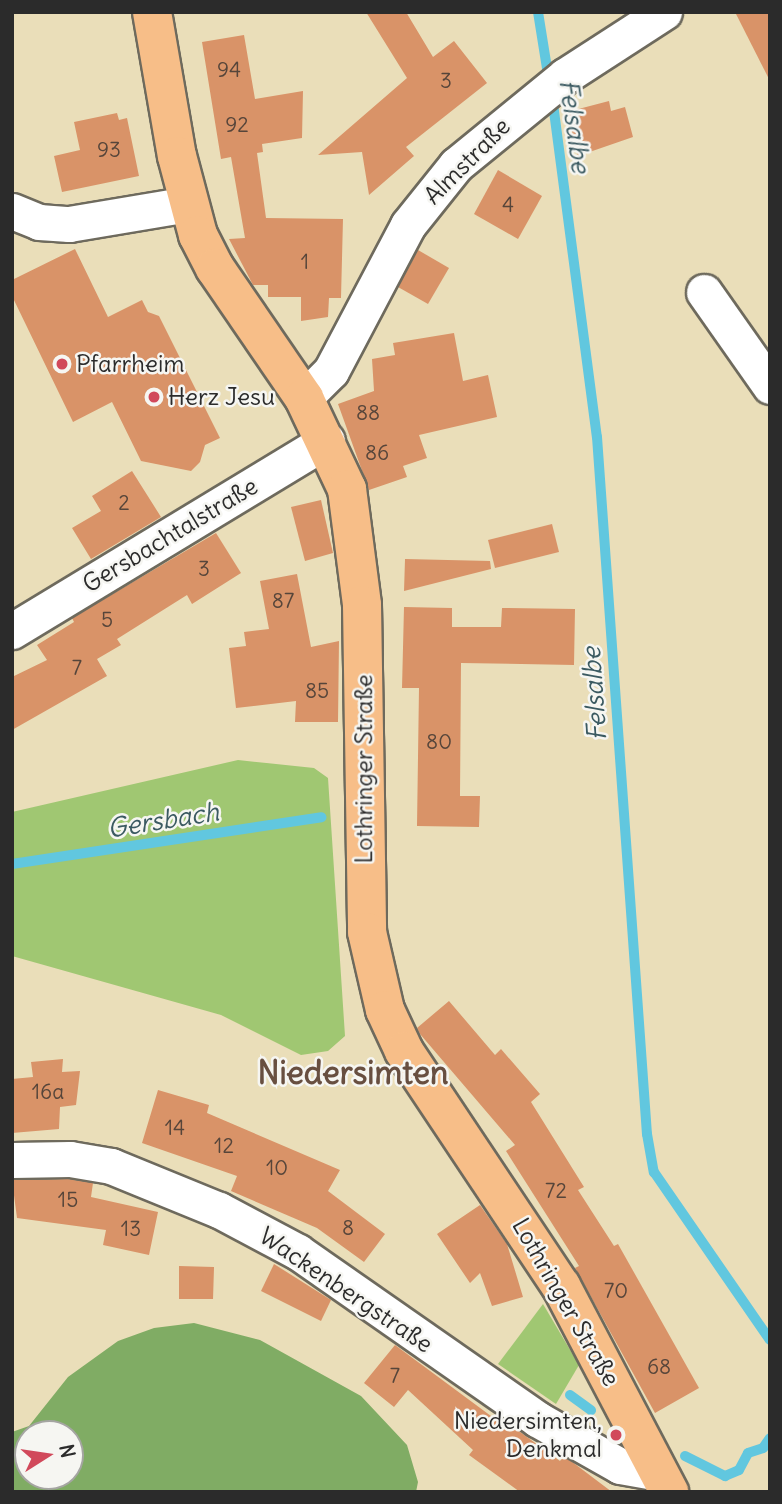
<!DOCTYPE html>
<meta charset="utf-8">
<style>
body{margin:0}
#map{position:relative;width:782px;height:1504px;overflow:hidden;background:#eadeb9;font-family:Delius,sans-serif}
div>[style]{position:absolute}
[style*='--x']{left:calc(var(--x)*1px);top:calc(var(--y)*1px);width:calc(var(--w)*1px);rotate:calc(var(--a)*1deg)}
.green>*{inset:0;background:#a0c772}
.forest>*{inset:0;background:#80ac64}
.stream>*{height:10px;margin:-5px;padding:0 5px;transform-origin:5px;border-radius:5px;background:#61c7df}
.building>*{inset:0;background:#d99368}
.roads{filter:drop-shadow(2px 0 #6e6a5d) drop-shadow(-2px 0 #6e6a5d) drop-shadow(0 2px #6e6a5d) drop-shadow(0 -2px #6e6a5d)}
.minor>*{height:35px;margin:-17.5px;padding:0 17.5px;transform-origin:17.5px;border-radius:17.5px;background:#fff}
.major>*{height:38px;margin:-19px;padding:0 19px;transform-origin:19px;border-radius:19px;background:#f7be88}
.dots>*{width:19px;height:19px;translate:-50% -50%;box-sizing:border-box;border:4px solid #f6f6f2;border-radius:50%}
span{translate:-50% -50%;white-space:nowrap;text-align:center;line-height:1.15;-webkit-text-stroke:5px #f6f6f2;paint-order:stroke}
.number-label{font-size:21px;color:#56453a}
.number-label span{-webkit-text-stroke-width:0}
.street-label{font-size:24px;color:#2b2b2b}
.poi-label{font-size:24px;color:#2b2b2b}
.left{translate:0 -50%;text-align:left}
.right{translate:-100% -50%;text-align:right}
.water-label{font-size:26px;color:#3b5a61;font-style:italic}
.district-label{font-size:32px;color:#684f40;font-weight:700}
.frame{position:absolute;inset:0;border:14px solid #2b2b2b;pointer-events:none}
.north{position:absolute;left:14px;top:1420px;width:70px;height:70px;box-sizing:border-box;background:#f6f6f2;border:2px solid #a5a5a2;border-radius:50%;rotate:78deg;font-size:19px;font-weight:700;line-height:28px;text-align:center;color:#2b2b2b}
.north::after{content:'';display:block;margin:auto;width:24px;height:32px;background:#d1495b;clip-path:polygon(50% 0,100% 100%,50% 72%,0 100%)}
</style>
<div id="map">
<div class="green">
<div style="clip-path:polygon(238px 760px,314px 768px,328px 778px,345px 1036px,328px 1051px,301px 1055px,221px 1015px,12px 956px,12px 812px)"></div>
<div style="clip-path:polygon(543px 1304px,579px 1365px,556px 1404px,498px 1364px)"></div>
</div>
<div class="forest">
<div style="clip-path:polygon(evenodd,194px 1323px,260px 1340px,361px 1396px,407px 1445px,418px 1482px,416px 1492px,12px 1492px,12px 1432px,29px 1426px,68px 1377px,118px 1341px,154px 1328px,194px 1323px,28px 1434px,70px 1434px,70px 1476px,28px 1476px,28px 1434px)"></div>
</div>
<div class="stream">
<div style="--x:538;--y:12;--w:70;--a:80.9"></div>
<div style="--x:552;--y:96;--w:344;--a:82.5"></div>
<div style="--x:597;--y:437;--w:699;--a:85.9"></div>
<div style="--x:647;--y:1134;--w:39;--a:80"></div>
<div style="--x:654;--y:1172;--w:204;--a:55.4"></div>
<div style="--x:12;--y:864;--w:313;--a:-8.6"></div>
<div style="--x:570;--y:1395;--w:26;--a:36"></div>
<div style="--x:685;--y:1456;--w:45;--a:26.6"></div>
<div style="--x:725;--y:1476;--w:15;--a:-23"></div>
<div style="--x:739;--y:1470;--w:19;--a:-62"></div>
<div style="--x:748;--y:1453;--w:16;--a:-18"></div>
<div style="--x:763;--y:1448;--w:12;--a:-55"></div>
</div>
<div class="building">
<div style="clip-path:polygon(366px 12px,406px 12px,433px 57px,454px 41px,487px 83px,406px 147px,414px 156px,369px 195px,362px 152px,318px 155px,407px 78px)"></div>
<div style="clip-path:polygon(735px 12px,770px 12px,770px 81px)"></div>
<div style="clip-path:polygon(244px 35px,255px 99px,303px 91px,302px 138px,262px 144px,263px 152px,257px 153px,266px 218px,343px 219px,341px 298px,329px 298px,328px 317px,301px 321px,301px 297px,268px 297px,268px 285px,253px 285px,229px 239px,245px 238px,231px 157px,221px 159px,202px 42px)"></div>
<div style="clip-path:polygon(609px 101px,611px 111px,625px 107px,633px 137px,578px 156px,567px 112px)"></div>
<div style="clip-path:polygon(117px 113px,119px 120px,127px 118px,139px 176px,62px 192px,54px 156px,80px 150px,74px 122px)"></div>
<div style="clip-path:polygon(498px 170px,542px 196px,518px 239px,474px 214px)"></div>
<div style="clip-path:polygon(75px 249px,108px 317px,142px 300px,148px 312px,159px 316px,220px 438px,205px 445px,200px 462px,191px 471px,141px 461px,112px 402px,73px 422px,12px 296px,12px 280px)"></div>
<div style="clip-path:polygon(418px 250px,449px 268px,428px 304px,398px 287px)"></div>
<div style="clip-path:polygon(454px 333px,463px 381px,488px 375px,497px 417px,419px 435px,427px 458px,403px 466px,407px 477px,369px 490px,338px 404px,374px 391px,372px 359px,395px 355px,393px 343px)"></div>
<div style="clip-path:polygon(132px 471px,161px 517px,91px 559px,72px 528px,101px 511px,92px 496px)"></div>
<div style="clip-path:polygon(321px 500px,333px 553px,305px 561px,291px 507px)"></div>
<div style="clip-path:polygon(552px 524px,559px 552px,495px 568px,488px 540px)"></div>
<div style="clip-path:polygon(216px 533px,241px 573px,192px 604px,187px 595px,117px 639px,121px 645px,97px 659px,107px 676px,12px 730px,12px 677px,47px 660px,37px 645px,74px 622px,72px 618px)"></div>
<div style="clip-path:polygon(405px 559px,490px 561px,491px 569px,404px 591px)"></div>
<div style="clip-path:polygon(297px 574px,311px 647px,339px 641px,338px 722px,295px 722px,296px 701px,236px 708px,229px 648px,246px 646px,244px 632px,269px 629px,260px 581px)"></div>
<div style="clip-path:polygon(404px 607px,452px 608px,452px 627px,501px 627px,502px 608px,575px 609px,574px 665px,461px 663px,460px 796px,480px 796px,479px 827px,417px 826px,419px 688px,402px 688px)"></div>
<div style="clip-path:polygon(449px 1001px,495px 1055px,501px 1049px,540px 1094px,531px 1102px,584px 1187px,578px 1190px,614px 1246px,618px 1244px,699px 1388px,655px 1413px,575px 1268px,579px 1266px,506px 1151px,515px 1145px,420px 1034px,417px 1028px)"></div>
<div style="clip-path:polygon(63px 1059px,62px 1072px,80px 1071px,76px 1105px,60px 1107px,59px 1129px,12px 1133px,12px 1079px,33px 1077px,31px 1062px)"></div>
<div style="clip-path:polygon(158px 1090px,209px 1105px,207px 1113px,340px 1170px,328px 1191px,385px 1234px,364px 1262px,317px 1228px,231px 1191px,237px 1176px,142px 1143px)"></div>
<div style="clip-path:polygon(68px 1179px,93px 1183px,91px 1197px,158px 1212px,149px 1255px,103px 1245px,106px 1230px,17px 1218px,12px 1180px)"></div>
<div style="clip-path:polygon(480px 1205px,507px 1244px,523px 1297px,492px 1306px,480px 1273px,470px 1283px,437px 1234px)"></div>
<div style="clip-path:polygon(274px 1264px,331px 1300px,321px 1321px,261px 1291px)"></div>
<div style="clip-path:polygon(179px 1266px,214px 1267px,213px 1299px,179px 1299px)"></div>
<div style="clip-path:polygon(395px 1345px,495px 1419px,498px 1416px,560px 1461px,563px 1457px,571px 1461px,612px 1492px,520px 1492px,469px 1455px,473px 1450px,408px 1390px,394px 1407px,364px 1383px)"></div>
</div>
<div class="roads">
<div class="minor">
<div style="--x:12;--y:211;--w:29;--a:22"></div>
<div style="--x:39;--y:222;--w:30;--a:4"></div>
<div style="--x:69;--y:224;--w:121;--a:-9.5"></div>
<div style="--x:704;--y:292;--w:115;--a:54.9"></div>
<div style="--x:304;--y:398;--w:38;--a:-45"></div>
<div style="--x:331;--y:371;--w:165;--a:-62.2"></div>
<div style="--x:408;--y:225;--w:77;--a:-51.3"></div>
<div style="--x:456;--y:165;--w:141;--a:-39.2"></div>
<div style="--x:565;--y:76;--w:118;--a:-32.9"></div>
<div style="--x:12;--y:631;--w:368;--a:-31.2"></div>
<div style="--x:12;--y:1160;--w:58;--a:-1"></div>
<div style="--x:70;--y:1159;--w:42;--a:9.7"></div>
<div style="--x:111;--y:1166;--w:117;--a:22.2"></div>
<div style="--x:219;--y:1210;--w:89;--a:28"></div>
<div style="--x:298;--y:1252;--w:292;--a:34.9"></div>
<div style="--x:537;--y:1419;--w:95;--a:29.5"></div>
<div style="--x:620;--y:1466;--w:40;--a:10"></div>
</div>
<div class="major">
<div style="--x:152;--y:12;--w:146;--a:80.2"></div>
<div style="--x:177;--y:156;--w:82;--a:75.1"></div>
<div style="--x:198;--y:235;--w:37;--a:63"></div>
<div style="--x:215;--y:268;--w:158;--a:55.6"></div>
<div style="--x:304;--y:398;--w:101;--a:64.7"></div>
<div style="--x:347;--y:489;--w:117;--a:82.6"></div>
<div style="--x:362;--y:605;--w:327;--a:89.1"></div>
<div style="--x:367;--y:932;--w:80;--a:77"></div>
<div style="--x:385;--y:1010;--w:45;--a:65.1"></div>
<div style="--x:404;--y:1051;--w:283;--a:56.3"></div>
<div style="--x:561;--y:1286;--w:233;--a:62.3"></div>
</div>
</div>
<div class="dots">
<div style="left:62px;top:364px;background:#d1495b"></div>
<div style="left:154px;top:397px;background:#d1495b"></div>
<div style="left:616px;top:1435px;background:#d1495b"></div>
</div>
<div class="number-label">
<span style="left:229px;top:70px">94</span>
<span style="left:446px;top:81px">3</span>
<span style="left:237px;top:125px">92</span>
<span style="left:109px;top:150px">93</span>
<span style="left:508px;top:205px">4</span>
<span style="left:305px;top:262px">1</span>
<span style="left:368px;top:413px">88</span>
<span style="left:377px;top:453px">86</span>
<span style="left:124px;top:503px">2</span>
<span style="left:204px;top:569px">3</span>
<span style="left:283px;top:601px">87</span>
<span style="left:107px;top:620px">5</span>
<span style="left:77px;top:668px">7</span>
<span style="left:317px;top:691px">85</span>
<span style="left:439px;top:742px">80</span>
<span style="left:48px;top:1092px">16a</span>
<span style="left:175px;top:1128px">14</span>
<span style="left:224px;top:1146px">12</span>
<span style="left:277px;top:1168px">10</span>
<span style="left:556px;top:1191px">72</span>
<span style="left:68px;top:1200px">15</span>
<span style="left:348px;top:1228px">8</span>
<span style="left:131px;top:1229px">13</span>
<span style="left:616px;top:1291px">70</span>
<span style="left:659px;top:1367px">68</span>
<span style="left:395px;top:1376px">7</span>
</div>
<div class="street-label">
<span style="left:467px;top:161px;rotate:-45deg">Almstraße</span>
<span style="left:170px;top:535px;rotate:-31deg">Gersbachtalstraße</span>
<span style="left:364px;top:769px;rotate:-90deg">Lothringer Straße</span>
<span style="left:346px;top:1290px;rotate:34deg">Wackenbergstraße</span>
<span style="left:566px;top:1302px;rotate:60deg">Lothringer Straße</span>
</div>
<div class="poi-label">
<span class="left" style="left:76px;top:364px">Pfarrheim</span>
<span class="left" style="left:168px;top:397px">Herz Jesu</span>
<span class="right" style="left:602px;top:1435px">Niedersimten,<br>Denkmal</span>
</div>
<div class="water-label">
<span style="left:575px;top:126px;rotate:82deg">Felsalbe</span>
<span style="left:594px;top:694px;rotate:-94deg">Felsalbe</span>
<span style="left:163px;top:820px;rotate:-9deg">Gersbach</span>
</div>
<div class="district-label">
<span style="left:353px;top:1073px">Niedersimten</span>
</div>
<div class="frame"></div>
<div class="north">N</div>
</div>
